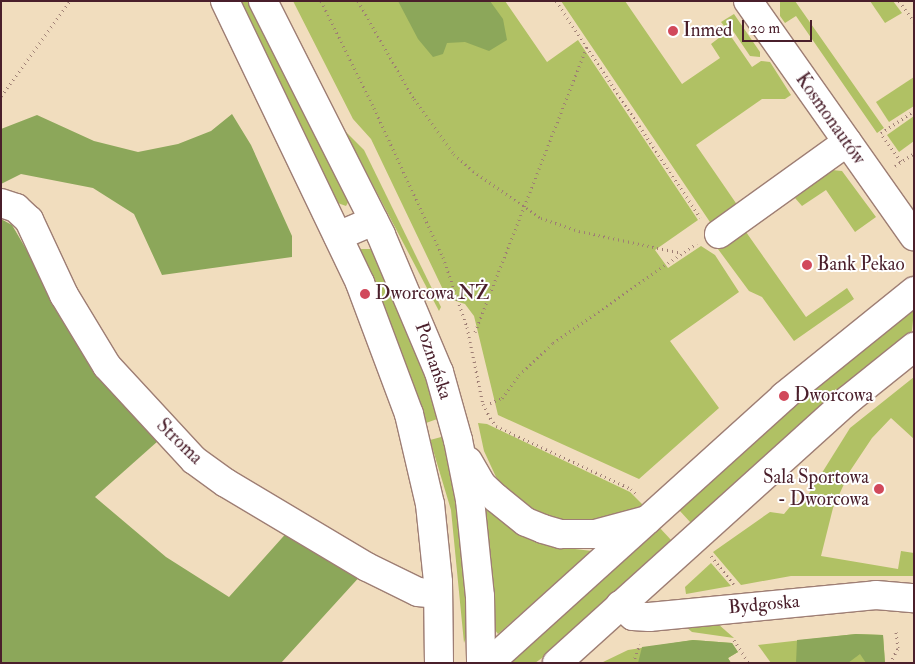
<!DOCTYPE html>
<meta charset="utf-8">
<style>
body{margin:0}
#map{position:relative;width:915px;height:664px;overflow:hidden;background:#f1ddbe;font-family:"IM FELL Double Pica",serif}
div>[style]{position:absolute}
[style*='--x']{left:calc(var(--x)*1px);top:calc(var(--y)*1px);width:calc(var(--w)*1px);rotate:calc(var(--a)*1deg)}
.green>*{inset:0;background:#b0c164}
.forest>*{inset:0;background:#8ca75a}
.path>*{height:3px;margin-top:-1.5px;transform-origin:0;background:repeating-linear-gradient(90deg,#9e7e74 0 1px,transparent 0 5px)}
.roads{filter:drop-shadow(1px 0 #9e7e74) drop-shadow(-1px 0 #9e7e74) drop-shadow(0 1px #9e7e74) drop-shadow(0 -1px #9e7e74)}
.minor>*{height:28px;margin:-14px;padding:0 14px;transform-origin:14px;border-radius:14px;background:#fff}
.major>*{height:28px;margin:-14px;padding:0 14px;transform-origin:14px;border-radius:14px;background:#fff}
.dots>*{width:14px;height:14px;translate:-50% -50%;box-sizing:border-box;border:2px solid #fff;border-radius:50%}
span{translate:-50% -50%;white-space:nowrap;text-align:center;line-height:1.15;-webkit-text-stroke:4px #fff;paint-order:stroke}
.poi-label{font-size:19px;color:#4a1f2b}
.left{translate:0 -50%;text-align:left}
.right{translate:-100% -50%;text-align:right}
.street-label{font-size:19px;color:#4a1f2b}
.frame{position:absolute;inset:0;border:2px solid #4a1f2b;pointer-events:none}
.scale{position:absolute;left:742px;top:20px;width:70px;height:22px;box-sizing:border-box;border:2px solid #4a1f2b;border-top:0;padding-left:6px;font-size:15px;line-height:18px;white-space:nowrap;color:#4a1f2b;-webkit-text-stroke:4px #fff;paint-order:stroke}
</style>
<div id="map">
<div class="green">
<div style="clip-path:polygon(239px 1px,248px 1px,350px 199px,346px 206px,335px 202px)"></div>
<div style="clip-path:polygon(293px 1px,505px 1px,547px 62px,578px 40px,698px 220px,655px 250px,668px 268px,701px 246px,715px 255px,739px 292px,670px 341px,719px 408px,639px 479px,498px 415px,474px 316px,465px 304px,447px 298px,371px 139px,353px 119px)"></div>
<div style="clip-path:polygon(561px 1px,625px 1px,682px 84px,720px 58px,711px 44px,724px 34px,730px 35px,752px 67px,761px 61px,770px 62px,791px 95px,785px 99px,762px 99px,696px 145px,740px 209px,714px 228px)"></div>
<div style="clip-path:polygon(780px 1px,795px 1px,884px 128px,877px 133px,796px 16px,785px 23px,780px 16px)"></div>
<div style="clip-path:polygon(870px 1px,893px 1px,902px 13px,885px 23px)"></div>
<div style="clip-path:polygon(734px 14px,760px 52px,760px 57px,750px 56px,729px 25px,725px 27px,721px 22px)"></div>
<div style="clip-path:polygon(914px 77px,914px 106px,889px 122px,876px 102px)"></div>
<div style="clip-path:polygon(914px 116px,914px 141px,899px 152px,887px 135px)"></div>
<div style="clip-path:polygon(344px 130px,364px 150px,441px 307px,439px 311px)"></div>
<div style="clip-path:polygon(832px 170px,842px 171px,876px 217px,855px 232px,826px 190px,802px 206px,795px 198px)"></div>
<div style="clip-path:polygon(746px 232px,806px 317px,847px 288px,854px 299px,794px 341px,762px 297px,749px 291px,715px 245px)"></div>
<div style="clip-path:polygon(358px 249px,375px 249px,418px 348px,440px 418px,426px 423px,393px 329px)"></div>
<div style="clip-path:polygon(914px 310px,912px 331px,847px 382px,691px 523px,679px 510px,805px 396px)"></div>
<div style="clip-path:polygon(914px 377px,914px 439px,891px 418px,872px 438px,850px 471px,833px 508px,821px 556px,898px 569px,901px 551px,914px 553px,914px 576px,791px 576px,741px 585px,713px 552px,770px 512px,784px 514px,794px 502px,805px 500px,850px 428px)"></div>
<div style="clip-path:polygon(478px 423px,487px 424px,630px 492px,643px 505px,611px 521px,562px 522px,535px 512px,505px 489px,496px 477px,484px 451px)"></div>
<div style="clip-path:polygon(445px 436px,464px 556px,468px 631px,464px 643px,451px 510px,430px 440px)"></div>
<div style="clip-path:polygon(485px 503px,558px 547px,592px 551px,498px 634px,495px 630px)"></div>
<div style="clip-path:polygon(659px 527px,672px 541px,549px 653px,535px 663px,510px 663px)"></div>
<div style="clip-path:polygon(711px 563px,731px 586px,686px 594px,685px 587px)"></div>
<div style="clip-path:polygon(718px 624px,734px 638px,692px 632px,686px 627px)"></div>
<div style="clip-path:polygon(856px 634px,883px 635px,885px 663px,771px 663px,758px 645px)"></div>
<div style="clip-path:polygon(693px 640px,732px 643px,738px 652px,728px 658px,731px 663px,601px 663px,628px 650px)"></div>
</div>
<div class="forest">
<div style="clip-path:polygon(398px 1px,490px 1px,503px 19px,507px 40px,489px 51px,465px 42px,447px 43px,443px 54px,433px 57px,418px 39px)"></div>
<div style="clip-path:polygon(232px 114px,251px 145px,292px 236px,292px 257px,162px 275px,134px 214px,93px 188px,21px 174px,1px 184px,1px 129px,37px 115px,94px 141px,138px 152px,178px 144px,211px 131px)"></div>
<div style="clip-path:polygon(1px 219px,12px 225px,78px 338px,158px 441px,95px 497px,166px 557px,229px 597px,290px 529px,363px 573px,281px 663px,1px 663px)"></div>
<div style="clip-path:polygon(856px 634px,883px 635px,885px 663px,866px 663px,860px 654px,848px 663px,796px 663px,797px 640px)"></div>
<div style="clip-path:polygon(693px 640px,732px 643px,738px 652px,728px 658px,731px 663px,638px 663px,642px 647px)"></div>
</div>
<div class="path">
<div style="--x:321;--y:1;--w:119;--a:63.6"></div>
<div style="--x:374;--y:108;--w:164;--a:65.2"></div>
<div style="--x:443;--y:257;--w:74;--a:71.1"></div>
<div style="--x:467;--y:327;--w:79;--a:78.3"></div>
<div style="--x:483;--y:404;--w:16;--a:63"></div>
<div style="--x:490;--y:418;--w:10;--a:53"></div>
<div style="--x:496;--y:426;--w:149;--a:25"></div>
<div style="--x:631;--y:489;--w:8;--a:45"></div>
<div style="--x:358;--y:1;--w:113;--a:60.3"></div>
<div style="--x:414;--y:99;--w:68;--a:54"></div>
<div style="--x:454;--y:154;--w:25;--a:42"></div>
<div style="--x:473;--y:171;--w:83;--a:34.7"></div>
<div style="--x:541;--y:218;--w:40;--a:18.9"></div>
<div style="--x:579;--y:231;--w:105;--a:12.1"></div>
<div style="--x:556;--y:1;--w:260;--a:56.3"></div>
<div style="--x:899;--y:1;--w:26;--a:54"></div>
<div style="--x:1;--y:96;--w:117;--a:-54"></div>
<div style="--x:901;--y:161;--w:34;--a:-126"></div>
<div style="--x:881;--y:133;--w:40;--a:-34"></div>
<div style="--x:895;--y:166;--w:23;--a:-34"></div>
<div style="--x:475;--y:332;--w:307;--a:-68.6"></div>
<div style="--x:490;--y:403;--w:13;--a:-23"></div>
<div style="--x:502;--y:398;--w:29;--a:-54"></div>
<div style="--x:519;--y:375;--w:47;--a:-43.3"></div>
<div style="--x:553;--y:343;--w:175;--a:-34.8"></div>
<div style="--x:711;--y:556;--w:36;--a:51"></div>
<div style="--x:734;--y:640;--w:27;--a:57"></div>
<div style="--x:633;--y:663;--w:20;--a:-70"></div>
<div style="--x:890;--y:663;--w:17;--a:-62"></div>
<div style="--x:898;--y:648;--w:17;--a:-97"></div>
</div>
<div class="roads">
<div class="minor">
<div style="--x:748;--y:1;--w:288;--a:54.8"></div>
<div style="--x:1;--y:203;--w:16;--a:18"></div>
<div style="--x:16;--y:208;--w:18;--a:43"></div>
<div style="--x:29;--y:220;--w:83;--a:65"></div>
<div style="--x:64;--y:295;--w:83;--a:58.8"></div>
<div style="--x:107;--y:366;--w:128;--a:47.2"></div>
<div style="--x:194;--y:460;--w:39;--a:36"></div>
<div style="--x:226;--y:483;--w:164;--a:30.8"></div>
<div style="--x:367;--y:567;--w:57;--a:26.1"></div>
<div style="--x:418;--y:592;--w:20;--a:6"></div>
<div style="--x:719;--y:234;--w:158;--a:-35.7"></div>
<div style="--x:338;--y:236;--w:39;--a:-23"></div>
<div style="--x:620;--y:605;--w:17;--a:40"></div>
<div style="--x:633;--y:616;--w:16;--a:4"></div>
<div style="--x:649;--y:617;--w:228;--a:-5.5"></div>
<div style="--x:876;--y:595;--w:38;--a:5"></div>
<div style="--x:489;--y:663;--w:398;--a:-42.1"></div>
<div style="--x:784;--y:396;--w:167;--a:-38.9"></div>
<div style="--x:557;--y:663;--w:392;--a:-42.1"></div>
<div style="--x:848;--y:400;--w:85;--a:-38.8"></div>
</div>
<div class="major">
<div style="--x:225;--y:1;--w:313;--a:64.4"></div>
<div style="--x:360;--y:283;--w:140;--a:69.5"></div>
<div style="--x:409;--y:414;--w:92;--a:76.9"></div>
<div style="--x:430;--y:504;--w:78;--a:84.1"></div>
<div style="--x:438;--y:582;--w:81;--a:89.3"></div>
<div style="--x:263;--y:1;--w:262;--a:63.2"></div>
<div style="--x:381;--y:235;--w:149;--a:67.1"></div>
<div style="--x:439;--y:372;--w:71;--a:74.4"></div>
<div style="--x:458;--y:440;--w:61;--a:78.7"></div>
<div style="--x:470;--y:500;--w:97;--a:84.1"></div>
<div style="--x:480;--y:596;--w:67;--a:89.1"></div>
<div style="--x:468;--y:461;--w:28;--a:60"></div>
<div style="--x:482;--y:485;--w:19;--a:43"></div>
<div style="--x:496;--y:498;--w:38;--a:39"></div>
<div style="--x:526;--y:522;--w:18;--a:22"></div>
<div style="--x:543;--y:529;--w:19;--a:16"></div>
<div style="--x:561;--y:534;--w:34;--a:0"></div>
<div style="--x:595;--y:534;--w:54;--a:-15.1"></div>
</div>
</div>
<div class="dots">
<div style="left:673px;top:31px;background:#d1495b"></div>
<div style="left:807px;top:265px;background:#d1495b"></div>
<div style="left:365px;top:294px;background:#d1495b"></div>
<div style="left:784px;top:396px;background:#d1495b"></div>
<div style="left:879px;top:489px;background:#d1495b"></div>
</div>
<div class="poi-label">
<span class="left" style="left:683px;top:31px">Inmed</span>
<span class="left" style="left:817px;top:265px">Bank Pekao</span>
<span class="left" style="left:375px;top:294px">Dworcowa NŻ</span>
<span class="left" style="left:794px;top:396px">Dworcowa</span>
<span class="right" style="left:869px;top:489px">Sala Sportowa<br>- Dworcowa</span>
</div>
<div class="street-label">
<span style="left:830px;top:119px;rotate:55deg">Kosmonautów</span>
<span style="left:433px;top:361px;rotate:71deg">Poznańska</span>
<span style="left:179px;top:442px;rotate:44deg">Stroma</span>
<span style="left:764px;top:605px;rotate:-5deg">Bydgoska</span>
</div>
<div class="frame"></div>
<div class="scale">20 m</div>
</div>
